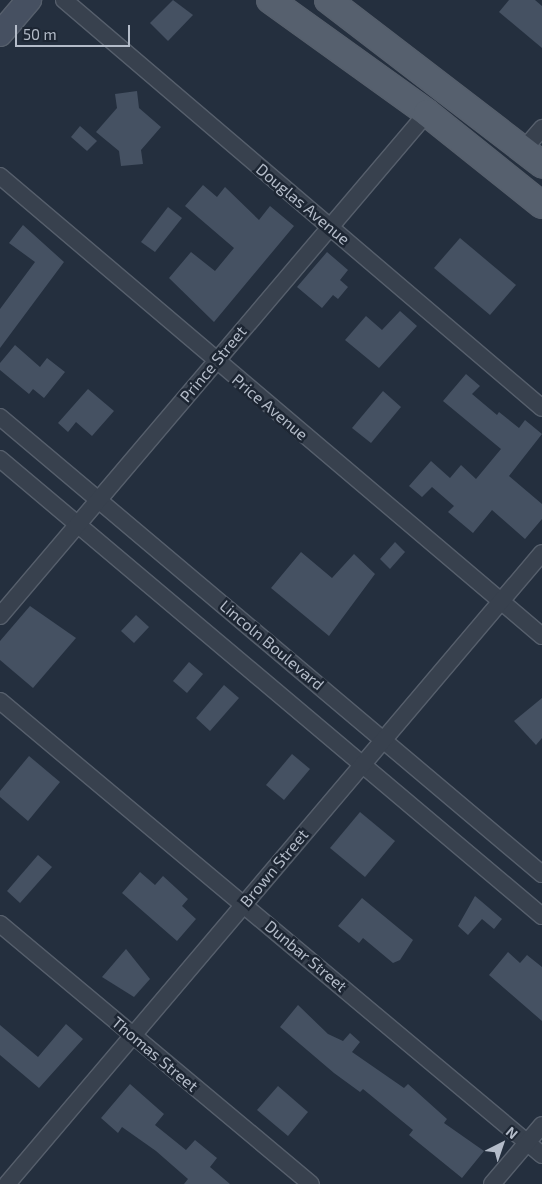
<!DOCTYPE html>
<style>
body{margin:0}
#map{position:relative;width:542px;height:1184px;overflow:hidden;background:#242f3e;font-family:"Exo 2",sans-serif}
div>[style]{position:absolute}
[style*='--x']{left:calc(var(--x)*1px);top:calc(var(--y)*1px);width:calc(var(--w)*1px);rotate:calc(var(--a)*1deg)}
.building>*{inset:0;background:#455162}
.roads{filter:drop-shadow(1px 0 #565f6c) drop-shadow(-1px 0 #565f6c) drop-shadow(0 1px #565f6c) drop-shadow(0 -1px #565f6c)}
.street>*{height:16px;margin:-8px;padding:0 8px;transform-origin:8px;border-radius:8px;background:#38414e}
.secondary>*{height:24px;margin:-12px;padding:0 12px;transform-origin:12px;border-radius:12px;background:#465061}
.primary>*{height:26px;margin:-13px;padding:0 13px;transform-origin:13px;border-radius:13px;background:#56606e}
span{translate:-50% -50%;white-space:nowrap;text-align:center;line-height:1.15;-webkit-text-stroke:5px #1d2633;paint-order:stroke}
.street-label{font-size:16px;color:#b4bcc9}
.north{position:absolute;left:477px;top:1119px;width:50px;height:50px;-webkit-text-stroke:4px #1d2633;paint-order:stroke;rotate:41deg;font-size:14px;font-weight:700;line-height:20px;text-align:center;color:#b4bcc9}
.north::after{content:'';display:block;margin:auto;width:18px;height:22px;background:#b4bcc9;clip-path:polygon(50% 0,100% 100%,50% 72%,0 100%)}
.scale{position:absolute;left:15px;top:25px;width:115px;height:22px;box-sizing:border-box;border:2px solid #b4bcc9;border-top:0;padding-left:6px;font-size:15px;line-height:18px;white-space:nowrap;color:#b4bcc9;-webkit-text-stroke:4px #1d2633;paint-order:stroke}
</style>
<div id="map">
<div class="building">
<div style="clip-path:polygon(173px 0,193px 15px,168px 41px,150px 23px)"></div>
<div style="clip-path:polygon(509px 0,535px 0,542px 6px,542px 48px,499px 12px)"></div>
<div style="clip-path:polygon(137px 91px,139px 108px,161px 127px,141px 150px,143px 164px,121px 166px,119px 151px,96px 132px,117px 108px,115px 94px)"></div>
<div style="clip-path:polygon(80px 126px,97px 141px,87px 151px,71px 137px)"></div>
<div style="clip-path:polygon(203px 185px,217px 197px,225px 187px,259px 220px,270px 206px,294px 226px,214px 322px,169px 278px,191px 252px,215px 271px,234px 248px,185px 206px)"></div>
<div style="clip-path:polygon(168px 207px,182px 218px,155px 252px,141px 242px)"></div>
<div style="clip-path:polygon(23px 225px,64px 262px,0 348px,0 309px,35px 262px,9px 243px)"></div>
<div style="clip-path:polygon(460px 238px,516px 285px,490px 315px,434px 268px)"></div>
<div style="clip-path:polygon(327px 252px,348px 270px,340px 280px,348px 287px,338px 299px,333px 295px,322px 308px,297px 287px)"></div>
<div style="clip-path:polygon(400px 311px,417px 326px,379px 368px,345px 340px,366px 316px,382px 330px)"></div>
<div style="clip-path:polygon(15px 345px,40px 367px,47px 358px,65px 372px,44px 398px,33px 389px,29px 394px,0 370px,0 363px)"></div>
<div style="clip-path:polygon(466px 374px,480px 386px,472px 394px,497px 415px,499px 412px,519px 428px,525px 420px,542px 434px,509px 476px,542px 504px,542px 519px,525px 539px,492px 510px,473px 533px,448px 512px,454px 506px,432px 487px,422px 497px,409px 486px,431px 461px,450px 478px,461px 465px,476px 479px,501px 449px,443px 401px)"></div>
<div style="clip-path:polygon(88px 389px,114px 411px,92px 436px,76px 422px,68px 432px,58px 423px)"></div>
<div style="clip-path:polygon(383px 391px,401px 407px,371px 443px,352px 428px)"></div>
<div style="clip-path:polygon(395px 542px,405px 552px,390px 569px,380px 559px)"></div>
<div style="clip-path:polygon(301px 552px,332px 578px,354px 554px,375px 574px,329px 636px,271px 588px)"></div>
<div style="clip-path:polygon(30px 606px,76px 638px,33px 688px,0 660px,0 641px)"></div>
<div style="clip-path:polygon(136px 615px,149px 627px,134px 643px,121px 631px)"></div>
<div style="clip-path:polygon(189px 662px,203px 674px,187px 693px,173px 681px)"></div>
<div style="clip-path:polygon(224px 685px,239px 698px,210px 731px,196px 718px)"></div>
<div style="clip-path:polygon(542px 698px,542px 738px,536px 745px,514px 721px)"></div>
<div style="clip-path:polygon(292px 754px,310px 769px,284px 800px,266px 785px)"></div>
<div style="clip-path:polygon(29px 756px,60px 782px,28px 821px,0 797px,0 791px)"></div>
<div style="clip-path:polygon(360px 812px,395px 841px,365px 877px,330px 848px)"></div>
<div style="clip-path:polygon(38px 855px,52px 867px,20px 903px,7px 891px)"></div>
<div style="clip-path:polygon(140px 872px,155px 885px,163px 876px,188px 899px,182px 906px,196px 919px,177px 941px,122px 893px)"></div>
<div style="clip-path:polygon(475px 896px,502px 919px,494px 929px,482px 919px,468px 935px,458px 926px)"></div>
<div style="clip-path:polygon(362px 898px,413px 940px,400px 960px,393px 963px,363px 938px,359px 943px,338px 926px)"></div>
<div style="clip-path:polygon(126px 949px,150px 979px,134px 997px,102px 977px)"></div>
<div style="clip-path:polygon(508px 952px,520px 963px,527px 955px,542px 967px,542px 1021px,489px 975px)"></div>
<div style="clip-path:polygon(298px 1005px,328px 1034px,343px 1041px,350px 1033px,360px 1042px,352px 1052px,404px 1088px,408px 1084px,447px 1119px,444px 1123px,484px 1151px,462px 1178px,409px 1135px,413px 1130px,363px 1089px,360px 1092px,334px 1073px,280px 1027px)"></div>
<div style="clip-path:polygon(66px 1024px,83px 1039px,39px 1088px,0 1055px,0 1025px,38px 1057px)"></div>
<div style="clip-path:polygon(130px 1084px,164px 1114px,155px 1125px,186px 1150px,195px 1140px,217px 1158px,210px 1167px,230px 1184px,184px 1184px,188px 1179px,156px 1151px,122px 1127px,118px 1133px,101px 1118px)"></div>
<div style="clip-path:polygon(278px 1086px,308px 1112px,288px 1136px,257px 1110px)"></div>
</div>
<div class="roads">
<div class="street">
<div style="--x:64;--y:0;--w:628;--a:40.48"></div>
<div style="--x:524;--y:149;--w:28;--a:-49"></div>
<div style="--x:0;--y:176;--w:711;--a:40.32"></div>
<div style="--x:0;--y:417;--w:709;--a:40.14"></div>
<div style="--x:0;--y:459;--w:709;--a:40.14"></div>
<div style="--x:0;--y:616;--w:660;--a:-49.67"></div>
<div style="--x:0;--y:701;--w:707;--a:39.95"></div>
<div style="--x:0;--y:924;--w:405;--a:39.9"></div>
<div style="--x:7;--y:1184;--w:827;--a:-49.71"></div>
<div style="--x:492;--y:1184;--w:77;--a:-49.7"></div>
</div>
<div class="secondary">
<div style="--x:0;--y:34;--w:45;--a:-49.5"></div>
</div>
<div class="primary">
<div style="--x:270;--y:0;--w:193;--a:35.7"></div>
<div style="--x:427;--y:113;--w:147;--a:38.7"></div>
<div style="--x:328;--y:0;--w:270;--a:37.5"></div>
</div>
</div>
<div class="street-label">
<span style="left:303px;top:204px;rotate:40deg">Douglas Avenue</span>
<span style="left:213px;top:364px;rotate:-50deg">Prince Street</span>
<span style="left:270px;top:407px;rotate:40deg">Price Avenue</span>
<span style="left:272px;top:645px;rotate:40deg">Lincoln Boulevard</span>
<span style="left:274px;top:868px;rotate:-50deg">Brown Street</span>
<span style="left:306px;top:956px;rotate:40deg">Dunbar Street</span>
<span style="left:155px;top:1054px;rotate:40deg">Thomas Street</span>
</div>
<div class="north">N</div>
<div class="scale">50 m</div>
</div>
